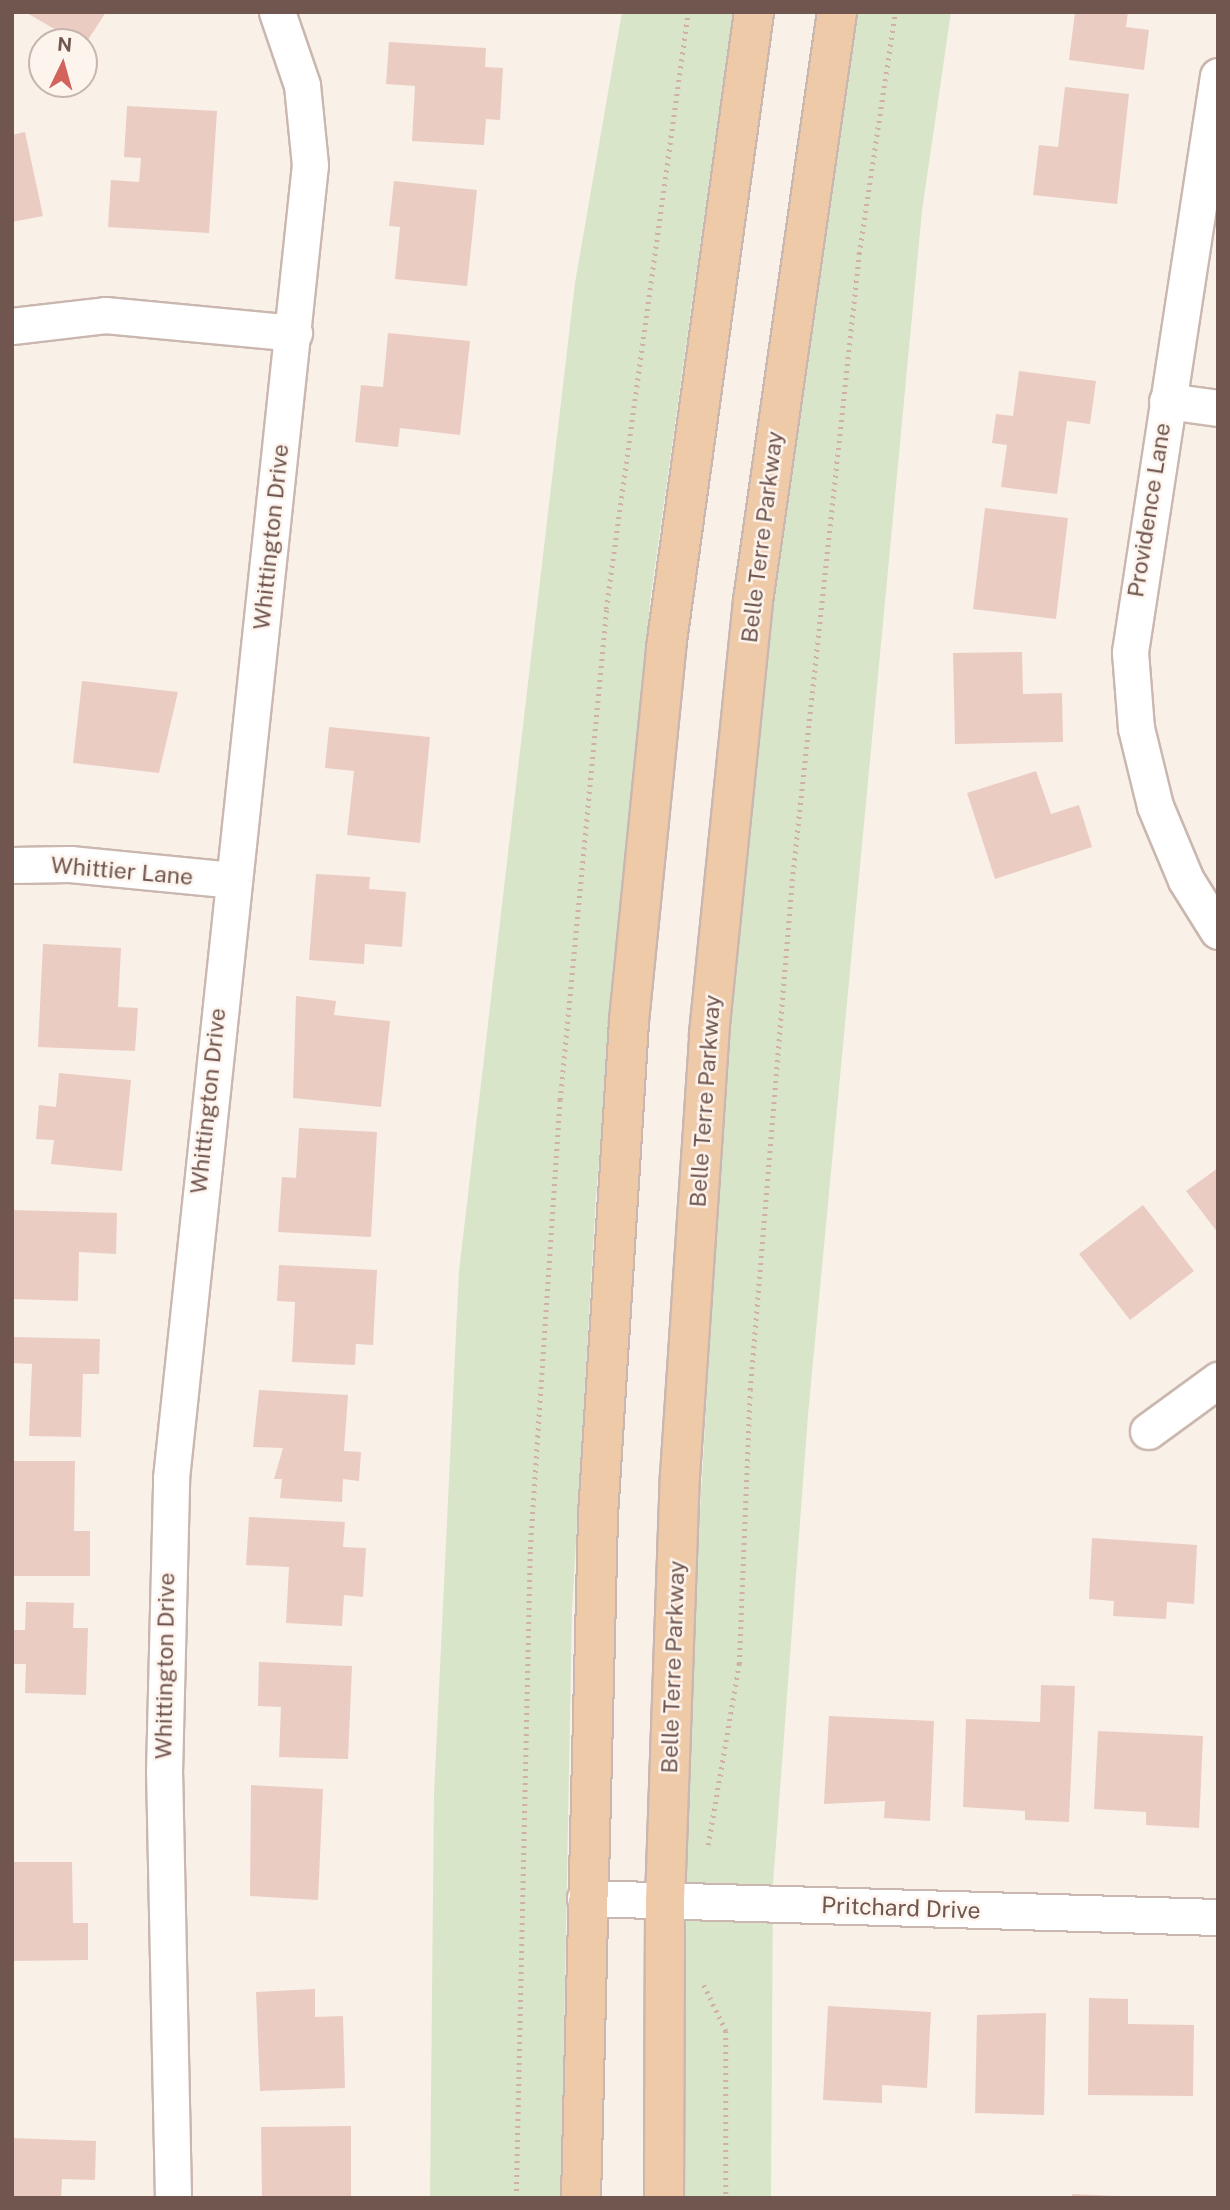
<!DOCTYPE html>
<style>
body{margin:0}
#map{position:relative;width:1230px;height:2210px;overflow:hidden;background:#f9f0e8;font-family:"Public Sans",sans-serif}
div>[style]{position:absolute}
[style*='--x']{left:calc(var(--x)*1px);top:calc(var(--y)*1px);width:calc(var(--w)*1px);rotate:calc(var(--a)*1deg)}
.green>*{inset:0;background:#d9e5c8}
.building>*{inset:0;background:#ebccc3}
.path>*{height:4.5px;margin-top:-2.25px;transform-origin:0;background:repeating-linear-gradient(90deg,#d0b0a6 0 2px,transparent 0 7px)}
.roads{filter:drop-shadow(2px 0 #cab7af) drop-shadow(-2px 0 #cab7af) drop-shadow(0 2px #cab7af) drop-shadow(0 -2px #cab7af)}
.minor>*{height:35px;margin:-17.5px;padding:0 17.5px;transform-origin:17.5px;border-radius:17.5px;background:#fff}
.major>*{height:38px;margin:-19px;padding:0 19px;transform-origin:19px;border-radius:19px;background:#efcaa9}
span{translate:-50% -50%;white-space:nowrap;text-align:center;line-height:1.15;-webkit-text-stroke:5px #fdf4ee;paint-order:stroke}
.street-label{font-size:23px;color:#70564f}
.frame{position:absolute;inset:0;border:14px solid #70564f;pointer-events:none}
.north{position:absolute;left:28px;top:28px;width:70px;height:70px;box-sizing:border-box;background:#fdf4ee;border:2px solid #c5b5ae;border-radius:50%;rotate:5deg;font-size:19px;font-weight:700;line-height:28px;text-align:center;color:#70564f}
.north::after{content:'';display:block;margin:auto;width:24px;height:32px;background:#d3645d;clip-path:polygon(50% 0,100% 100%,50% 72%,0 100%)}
</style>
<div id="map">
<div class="green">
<div style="clip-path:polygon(622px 12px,733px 12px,650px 602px,596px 1196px,572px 1611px,561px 2198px,430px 2198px,434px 1794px,459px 1271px,575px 283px)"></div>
<div style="clip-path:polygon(856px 12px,951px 12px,922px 211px,808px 1415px,773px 1884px,771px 2198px,683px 2198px,689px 1702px,725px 1082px,775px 583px)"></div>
</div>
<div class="building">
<div style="clip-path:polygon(25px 12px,106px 12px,84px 46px)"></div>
<div style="clip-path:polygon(1075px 12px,1128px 12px,1126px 27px,1149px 30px,1144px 70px,1069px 60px)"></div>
<div style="clip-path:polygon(389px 42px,486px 48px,485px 67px,503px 68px,500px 120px,486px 119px,484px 145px,412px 141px,415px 86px,386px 84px)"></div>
<div style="clip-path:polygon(1065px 87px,1129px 94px,1117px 204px,1033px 195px,1039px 145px,1058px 147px)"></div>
<div style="clip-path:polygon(127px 106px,217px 111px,209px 233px,108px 227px,111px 180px,139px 182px,141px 158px,124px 157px)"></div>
<div style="clip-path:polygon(25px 132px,43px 216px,12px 222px,12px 135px)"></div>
<div style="clip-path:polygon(394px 181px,477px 190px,467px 286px,395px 279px,400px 227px,389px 226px)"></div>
<div style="clip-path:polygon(388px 333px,470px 341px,460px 435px,400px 428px,398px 447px,355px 442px,361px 385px,383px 387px)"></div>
<div style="clip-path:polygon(1019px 371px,1096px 381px,1090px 424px,1067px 421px,1057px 494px,1001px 487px,1007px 445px,992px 443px,996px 414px,1013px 416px)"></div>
<div style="clip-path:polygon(985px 508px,1068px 518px,1056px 619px,973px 609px)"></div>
<div style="clip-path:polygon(1022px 652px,1023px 694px,1062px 693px,1063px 742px,955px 744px,953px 653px)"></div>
<div style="clip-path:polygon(82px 681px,178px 692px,159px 773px,73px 763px)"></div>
<div style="clip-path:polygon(329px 727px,430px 737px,420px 843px,347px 835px,354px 771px,325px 768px)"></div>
<div style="clip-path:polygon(1036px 771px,1051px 814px,1079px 805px,1092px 847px,995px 879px,967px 793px)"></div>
<div style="clip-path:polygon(316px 874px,370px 877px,369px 889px,406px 892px,402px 947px,365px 944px,364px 964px,309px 960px)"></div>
<div style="clip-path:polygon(43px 944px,121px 948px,118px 1007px,138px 1008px,135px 1051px,38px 1047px)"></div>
<div style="clip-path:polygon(296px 996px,336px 1001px,334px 1015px,390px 1021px,381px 1107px,293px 1098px)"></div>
<div style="clip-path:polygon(59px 1073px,131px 1080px,122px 1171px,51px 1164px,54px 1140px,36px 1139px,39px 1105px,56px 1107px)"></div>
<div style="clip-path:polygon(299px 1128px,377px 1132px,371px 1237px,278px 1232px,282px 1177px,296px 1178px)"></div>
<div style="clip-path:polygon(1218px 1168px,1218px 1233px,1186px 1191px)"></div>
<div style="clip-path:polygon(1143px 1205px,1194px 1271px,1130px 1320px,1079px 1254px)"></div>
<div style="clip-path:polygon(12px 1210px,117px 1213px,116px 1254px,79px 1252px,78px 1301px,12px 1299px)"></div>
<div style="clip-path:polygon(279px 1265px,377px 1270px,373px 1345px,356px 1344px,355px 1365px,292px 1362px,295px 1302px,277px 1301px)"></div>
<div style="clip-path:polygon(12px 1337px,100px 1339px,99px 1374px,83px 1374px,81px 1437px,29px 1436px,32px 1364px,12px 1363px)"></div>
<div style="clip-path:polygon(259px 1390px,348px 1395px,344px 1451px,361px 1452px,359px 1481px,343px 1479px,342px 1502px,280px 1498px,282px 1479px,274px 1479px,283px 1448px,253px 1447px)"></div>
<div style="clip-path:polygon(12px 1461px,75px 1461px,74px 1531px,90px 1531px,90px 1576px,12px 1576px)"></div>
<div style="clip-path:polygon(249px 1517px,345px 1522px,343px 1547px,366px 1548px,363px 1597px,344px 1595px,342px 1626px,286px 1623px,289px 1567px,246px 1565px)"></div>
<div style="clip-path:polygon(1092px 1538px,1197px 1545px,1194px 1604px,1167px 1602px,1166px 1619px,1113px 1616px,1114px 1601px,1089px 1599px)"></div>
<div style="clip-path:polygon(26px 1602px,74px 1603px,73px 1628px,88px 1628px,86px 1695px,25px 1693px,26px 1664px,12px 1664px,12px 1630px,25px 1630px)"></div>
<div style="clip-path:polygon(259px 1662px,352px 1666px,348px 1759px,279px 1757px,281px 1707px,258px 1706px)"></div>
<div style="clip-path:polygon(1041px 1685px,1075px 1686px,1069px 1822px,1025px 1820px,1025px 1811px,963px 1807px,966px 1719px,1040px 1722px)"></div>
<div style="clip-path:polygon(829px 1716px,934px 1721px,930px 1821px,884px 1818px,885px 1801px,824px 1804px)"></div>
<div style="clip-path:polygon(1098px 1731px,1203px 1736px,1199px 1828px,1146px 1825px,1146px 1812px,1094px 1809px)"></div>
<div style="clip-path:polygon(251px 1785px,323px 1789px,318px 1900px,250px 1896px)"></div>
<div style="clip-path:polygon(12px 1862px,72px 1862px,73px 1923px,88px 1923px,88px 1960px,12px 1961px)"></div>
<div style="clip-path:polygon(315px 1989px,315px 2017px,343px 2016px,345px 2088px,260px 2091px,256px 1992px)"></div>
<div style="clip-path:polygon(1089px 1998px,1128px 1999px,1128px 2024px,1194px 2025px,1193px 2096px,1088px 2095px)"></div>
<div style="clip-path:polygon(828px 2006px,931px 2012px,927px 2088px,882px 2085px,882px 2103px,823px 2100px)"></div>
<div style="clip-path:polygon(1046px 2013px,1044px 2115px,975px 2113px,977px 2015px)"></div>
<div style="clip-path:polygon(351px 2126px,351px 2198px,262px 2198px,261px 2127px)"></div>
<div style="clip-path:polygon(12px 2138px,96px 2141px,95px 2180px,62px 2179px,61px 2198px,12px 2198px)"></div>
<div style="clip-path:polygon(1072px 2194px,1118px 2196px,1118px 2198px,1072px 2198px)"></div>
</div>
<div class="path">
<div style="--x:708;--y:1845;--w:184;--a:-80.3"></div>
<div style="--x:739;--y:1664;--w:274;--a:-87.7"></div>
<div style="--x:750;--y:1390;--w:511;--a:-85.28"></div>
<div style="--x:792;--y:881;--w:631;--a:-83.9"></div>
<div style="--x:859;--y:254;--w:245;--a:-81.5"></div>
<div style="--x:704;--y:1985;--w:51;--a:64.4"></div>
<div style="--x:726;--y:2031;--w:167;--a:90"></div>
<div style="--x:516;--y:2198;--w:649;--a:-88.76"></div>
<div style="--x:530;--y:1549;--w:450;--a:-86.2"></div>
<div style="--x:560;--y:1100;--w:493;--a:-84.6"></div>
<div style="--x:606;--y:609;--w:603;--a:-82.18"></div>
</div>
<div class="roads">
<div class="minor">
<div style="--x:1218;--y:76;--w:583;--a:98.69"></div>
<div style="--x:1130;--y:652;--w:76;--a:85.5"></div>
<div style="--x:1136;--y:728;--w:80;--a:76.3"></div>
<div style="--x:1155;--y:806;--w:80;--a:67.3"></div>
<div style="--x:1186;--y:880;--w:60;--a:57.9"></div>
<div style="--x:12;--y:326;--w:94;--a:-6.7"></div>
<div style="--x:105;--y:315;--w:190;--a:5.4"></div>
<div style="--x:1167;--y:401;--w:51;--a:7.8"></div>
<div style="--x:12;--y:865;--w:58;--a:-1"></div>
<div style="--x:70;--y:864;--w:163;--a:5.6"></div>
<div style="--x:1148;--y:1431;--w:87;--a:-36.1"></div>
<div style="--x:585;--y:1898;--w:633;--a:1.72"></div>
<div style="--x:173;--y:2198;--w:425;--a:-91.2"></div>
<div style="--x:164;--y:1773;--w:295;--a:-88.6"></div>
<div style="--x:171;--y:1478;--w:1320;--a:-83.96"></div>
<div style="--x:310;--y:165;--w:80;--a:-95.7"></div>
<div style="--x:302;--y:85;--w:77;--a:-108.9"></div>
</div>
<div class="major">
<div style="--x:581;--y:2198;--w:683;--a:-88.57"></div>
<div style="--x:598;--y:1515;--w:495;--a:-86.4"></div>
<div style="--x:629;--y:1021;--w:375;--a:-84.3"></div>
<div style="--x:666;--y:648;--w:642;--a:-82.12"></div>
<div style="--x:664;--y:2198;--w:297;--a:-89.8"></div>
<div style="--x:665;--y:1901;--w:425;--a:-88"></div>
<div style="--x:680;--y:1476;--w:443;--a:-86.2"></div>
<div style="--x:709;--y:1034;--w:435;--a:-84.2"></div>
<div style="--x:753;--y:601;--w:595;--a:-81.88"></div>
</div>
</div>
<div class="street-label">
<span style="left:1149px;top:510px;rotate:-81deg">Providence Lane</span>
<span style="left:271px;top:537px;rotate:-84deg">Whittington Drive</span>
<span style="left:762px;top:537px;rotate:-83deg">Belle Terre Parkway</span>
<span style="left:122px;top:871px;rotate:5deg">Whittier Lane</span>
<span style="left:208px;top:1101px;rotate:-84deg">Whittington Drive</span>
<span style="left:705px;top:1101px;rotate:-86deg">Belle Terre Parkway</span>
<span style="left:165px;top:1666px;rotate:-89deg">Whittington Drive</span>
<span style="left:673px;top:1667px;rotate:-88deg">Belle Terre Parkway</span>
<span style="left:901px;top:1908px;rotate:2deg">Pritchard Drive</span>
</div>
<div class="frame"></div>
<div class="north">N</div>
</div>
